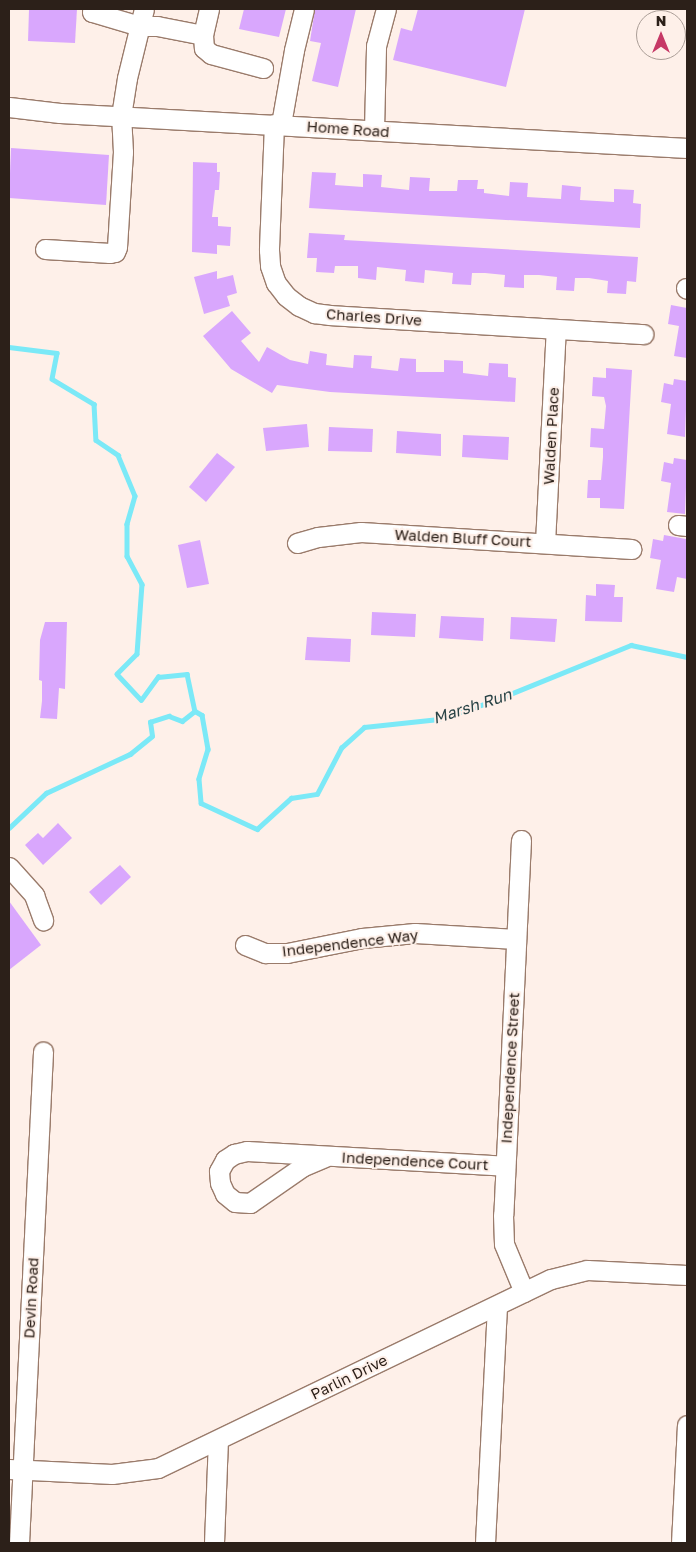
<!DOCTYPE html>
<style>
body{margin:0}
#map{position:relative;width:696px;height:1552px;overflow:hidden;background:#fef0e9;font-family:"Golos Text",sans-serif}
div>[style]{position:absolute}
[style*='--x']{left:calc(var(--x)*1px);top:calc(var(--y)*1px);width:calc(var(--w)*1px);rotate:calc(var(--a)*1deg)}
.stream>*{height:4.5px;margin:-2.25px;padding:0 2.25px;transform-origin:2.25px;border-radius:2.25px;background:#7be9f7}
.building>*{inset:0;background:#d9a7fd}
.roads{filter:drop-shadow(1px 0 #9a7b6b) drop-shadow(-1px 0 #9a7b6b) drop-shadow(0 1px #9a7b6b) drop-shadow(0 -1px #9a7b6b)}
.minor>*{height:19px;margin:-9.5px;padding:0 9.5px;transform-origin:9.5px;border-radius:9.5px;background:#fff}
span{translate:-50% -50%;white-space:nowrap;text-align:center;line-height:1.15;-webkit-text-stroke:4px #fef0e9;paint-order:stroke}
.street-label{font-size:15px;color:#2c2019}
.water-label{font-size:16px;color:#294346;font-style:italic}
.frame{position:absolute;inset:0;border:10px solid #2c2019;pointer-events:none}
.north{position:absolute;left:636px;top:10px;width:50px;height:50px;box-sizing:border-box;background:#fef0e9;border:1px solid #aa9d96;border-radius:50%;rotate:0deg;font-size:14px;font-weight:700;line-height:20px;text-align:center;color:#2c2019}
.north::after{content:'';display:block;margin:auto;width:18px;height:22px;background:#c63966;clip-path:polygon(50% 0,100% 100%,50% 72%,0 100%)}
</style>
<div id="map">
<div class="stream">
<div style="--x:9;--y:347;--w:48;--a:7.1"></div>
<div style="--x:57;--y:353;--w:26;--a:101"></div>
<div style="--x:52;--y:379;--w:49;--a:30.8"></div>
<div style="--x:94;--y:404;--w:36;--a:87"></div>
<div style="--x:96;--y:440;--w:27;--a:34"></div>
<div style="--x:118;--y:455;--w:44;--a:67.5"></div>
<div style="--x:135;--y:496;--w:29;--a:106"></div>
<div style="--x:127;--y:524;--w:32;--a:90"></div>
<div style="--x:127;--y:556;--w:32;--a:62"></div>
<div style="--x:142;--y:584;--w:70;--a:94.1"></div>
<div style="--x:137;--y:654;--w:28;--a:135"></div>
<div style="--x:117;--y:674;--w:35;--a:47"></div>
<div style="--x:141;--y:700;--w:29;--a:-54"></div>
<div style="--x:158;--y:677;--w:29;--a:-6"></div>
<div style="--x:187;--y:674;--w:38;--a:78"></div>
<div style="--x:195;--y:711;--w:8;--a:30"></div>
<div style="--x:202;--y:715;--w:35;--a:80"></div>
<div style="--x:208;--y:749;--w:31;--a:107"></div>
<div style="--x:199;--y:779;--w:24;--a:85"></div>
<div style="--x:201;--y:803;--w:62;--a:24.9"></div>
<div style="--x:257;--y:829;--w:46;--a:-42.4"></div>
<div style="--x:291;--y:798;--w:26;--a:-9"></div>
<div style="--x:317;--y:794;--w:52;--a:-62.4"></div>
<div style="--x:341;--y:748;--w:31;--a:-42"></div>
<div style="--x:364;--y:727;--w:75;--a:-6.1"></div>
<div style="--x:439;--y:719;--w:57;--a:-18.4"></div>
<div style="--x:493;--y:701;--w:149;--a:-22.1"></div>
<div style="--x:631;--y:645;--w:57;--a:12.1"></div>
<div style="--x:9;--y:828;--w:51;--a:-43.4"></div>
<div style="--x:46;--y:793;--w:93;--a:-24.9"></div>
<div style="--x:130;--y:754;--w:28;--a:-39"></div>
<div style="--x:152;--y:736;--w:14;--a:-98"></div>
<div style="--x:150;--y:722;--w:20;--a:-18"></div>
<div style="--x:169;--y:716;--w:14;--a:21"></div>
<div style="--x:182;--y:721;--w:16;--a:-38"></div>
</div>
<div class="building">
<div style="clip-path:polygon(29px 9px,77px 9px,75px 43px,28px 41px)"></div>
<div style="clip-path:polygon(244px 9px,286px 9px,279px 37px,239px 29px)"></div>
<div style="clip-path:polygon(315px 9px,356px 9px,338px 87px,312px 81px,321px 43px,310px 41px)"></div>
<div style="clip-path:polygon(418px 9px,525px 9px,506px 87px,393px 60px,401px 28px,412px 31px)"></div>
<div style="clip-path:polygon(11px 148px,109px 155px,106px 205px,9px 198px)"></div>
<div style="clip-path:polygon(193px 162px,217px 163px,217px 172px,220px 172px,219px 190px,215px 190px,212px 217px,218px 217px,218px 226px,231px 227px,230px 246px,217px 245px,217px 254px,192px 252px)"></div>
<div style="clip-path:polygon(312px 172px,336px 173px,335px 185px,363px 187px,363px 174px,382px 175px,381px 187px,409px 190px,410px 177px,430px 178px,429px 191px,457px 191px,458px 180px,478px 180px,477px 189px,484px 189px,484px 193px,509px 196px,510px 182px,528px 183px,527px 197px,561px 199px,562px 185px,581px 187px,580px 200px,614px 202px,614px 189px,634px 190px,633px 203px,641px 204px,640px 228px,309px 208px)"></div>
<div style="clip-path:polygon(309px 233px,345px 235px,344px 240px,638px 257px,636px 282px,627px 281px,626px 294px,607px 293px,608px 281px,589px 278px,575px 278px,574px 291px,556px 290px,557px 277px,539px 275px,524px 275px,524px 288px,504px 287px,505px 275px,485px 273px,472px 273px,471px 285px,452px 284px,453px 273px,425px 270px,424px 283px,405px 281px,406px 270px,377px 267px,376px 280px,358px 278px,358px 266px,335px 266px,334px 273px,316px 272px,317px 258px,307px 258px)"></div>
<div style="clip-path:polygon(217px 271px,217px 279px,233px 275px,237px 293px,227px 296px,230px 306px,204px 314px,194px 277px)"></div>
<div style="clip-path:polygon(671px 305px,687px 308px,687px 358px,674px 356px,679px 326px,668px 324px)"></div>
<div style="clip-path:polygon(232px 311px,251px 333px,241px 341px,259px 362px,267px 347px,290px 360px,308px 364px,310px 351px,327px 354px,326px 365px,353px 368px,354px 355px,372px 356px,371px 368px,398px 371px,400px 358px,416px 359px,416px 372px,444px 372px,444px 360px,463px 361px,463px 373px,488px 376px,489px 363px,508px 364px,508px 377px,516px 378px,515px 402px,330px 392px,277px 385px,272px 393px,231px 369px,203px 336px)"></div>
<div style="clip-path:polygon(606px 368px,632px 370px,624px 509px,600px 508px,600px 498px,587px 498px,588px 480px,601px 480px,603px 457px,603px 448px,590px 447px,591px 428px,604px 429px,606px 406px,604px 397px,592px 396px,593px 377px,606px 378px)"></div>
<div style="clip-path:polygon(674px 379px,687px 381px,685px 437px,667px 434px,671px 404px,661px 402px,664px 383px,673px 385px)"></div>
<div style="clip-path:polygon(307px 424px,309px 447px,266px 451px,263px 428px)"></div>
<div style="clip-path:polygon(329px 427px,373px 429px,372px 452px,328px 451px)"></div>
<div style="clip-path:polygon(397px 431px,441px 434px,441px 456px,396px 453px)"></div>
<div style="clip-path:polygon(463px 435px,509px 437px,508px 460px,462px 457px)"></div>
<div style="clip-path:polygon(217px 453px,235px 467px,206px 502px,189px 487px)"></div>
<div style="clip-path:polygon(674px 458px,687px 460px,685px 514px,667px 512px,671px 483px,661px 481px,664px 462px,673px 464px)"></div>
<div style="clip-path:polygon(664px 535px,686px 539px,687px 579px,677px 577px,674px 592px,656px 589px,661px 560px,650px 558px,653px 539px,663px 541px)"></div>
<div style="clip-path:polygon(200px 540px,209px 584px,187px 588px,178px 545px)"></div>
<div style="clip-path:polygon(596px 584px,615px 585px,614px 597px,623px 597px,622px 622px,585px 621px,586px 595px,596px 596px)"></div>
<div style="clip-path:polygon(372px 612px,416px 614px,415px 637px,371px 635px)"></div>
<div style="clip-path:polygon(441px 616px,484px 618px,483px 641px,439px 638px)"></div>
<div style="clip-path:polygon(511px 617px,557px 619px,555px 642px,510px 639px)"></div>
<div style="clip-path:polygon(45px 622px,67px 622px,65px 689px,59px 688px,57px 719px,40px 718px,42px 701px,42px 681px,39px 680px,40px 640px)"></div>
<div style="clip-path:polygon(307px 637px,351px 639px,350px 662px,305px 660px)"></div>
<div style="clip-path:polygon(58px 823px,72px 838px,43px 865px,25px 845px,38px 833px,43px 838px)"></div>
<div style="clip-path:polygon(120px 865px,131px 877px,101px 905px,89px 892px)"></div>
<div style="clip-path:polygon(9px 901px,41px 945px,9px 970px)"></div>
</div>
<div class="roads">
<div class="minor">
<div style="--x:93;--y:9;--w:3;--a:108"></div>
<div style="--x:92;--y:12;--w:50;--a:16.3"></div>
<div style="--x:140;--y:26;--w:17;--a:0"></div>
<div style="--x:157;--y:26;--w:47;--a:11.1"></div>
<div style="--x:203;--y:35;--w:27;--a:-77"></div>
<div style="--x:203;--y:35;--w:13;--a:86"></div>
<div style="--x:204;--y:48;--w:9;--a:41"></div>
<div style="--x:211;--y:54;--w:54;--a:15.1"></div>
<div style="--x:9;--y:107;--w:51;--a:6.7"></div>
<div style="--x:60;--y:113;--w:628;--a:3.2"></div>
<div style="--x:274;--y:124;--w:126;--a:92.3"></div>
<div style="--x:269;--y:250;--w:16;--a:86"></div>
<div style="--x:270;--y:266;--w:18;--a:71"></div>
<div style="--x:276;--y:283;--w:16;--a:52"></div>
<div style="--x:286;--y:296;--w:16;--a:38"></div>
<div style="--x:299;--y:306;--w:17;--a:25"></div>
<div style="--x:314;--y:313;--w:16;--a:7"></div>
<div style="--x:330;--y:315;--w:314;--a:3.5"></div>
<div style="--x:281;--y:124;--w:75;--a:-80"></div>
<div style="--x:294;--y:50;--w:42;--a:-76.3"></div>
<div style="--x:374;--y:130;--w:84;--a:-88.6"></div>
<div style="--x:376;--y:46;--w:38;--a:-75"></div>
<div style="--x:45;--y:249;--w:65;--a:3.5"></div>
<div style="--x:110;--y:253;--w:5;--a:-11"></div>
<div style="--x:115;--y:252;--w:5;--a:-68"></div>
<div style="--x:117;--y:247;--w:95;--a:-86.4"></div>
<div style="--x:123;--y:152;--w:36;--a:-93"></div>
<div style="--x:121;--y:116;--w:38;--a:-81"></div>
<div style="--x:127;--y:78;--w:71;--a:-76.2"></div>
<div style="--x:686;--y:288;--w:1;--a:45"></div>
<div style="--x:678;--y:525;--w:9;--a:6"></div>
<div style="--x:297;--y:543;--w:22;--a:-16"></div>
<div style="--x:318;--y:537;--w:43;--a:-6.6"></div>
<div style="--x:361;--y:532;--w:271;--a:3.6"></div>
<div style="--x:545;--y:543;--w:214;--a:-87.1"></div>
<div style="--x:521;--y:840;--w:375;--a:92.7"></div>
<div style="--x:503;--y:1215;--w:29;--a:88"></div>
<div style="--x:504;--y:1244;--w:52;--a:67.4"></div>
<div style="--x:9;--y:867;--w:38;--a:48"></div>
<div style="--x:34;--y:895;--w:27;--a:70"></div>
<div style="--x:245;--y:945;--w:22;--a:22"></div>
<div style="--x:265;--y:953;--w:22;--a:0"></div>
<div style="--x:287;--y:953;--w:76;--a:-11.3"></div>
<div style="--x:362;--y:938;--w:53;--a:-5.4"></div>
<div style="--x:415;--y:933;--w:101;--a:3.4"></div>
<div style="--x:325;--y:1157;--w:25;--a:157"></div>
<div style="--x:302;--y:1167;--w:63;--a:145.3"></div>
<div style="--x:250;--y:1203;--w:15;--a:-176"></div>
<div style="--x:235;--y:1202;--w:13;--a:-141"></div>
<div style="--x:225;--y:1194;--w:12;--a:-114"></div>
<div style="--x:220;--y:1183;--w:12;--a:-95"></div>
<div style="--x:219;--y:1171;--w:13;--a:-61"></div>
<div style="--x:225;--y:1160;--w:11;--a:-34"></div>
<div style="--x:234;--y:1154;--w:13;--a:-13"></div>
<div style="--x:247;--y:1151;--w:258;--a:3.3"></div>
<div style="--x:9;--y:1469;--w:103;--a:2.8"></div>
<div style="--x:112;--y:1474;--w:46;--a:-7.4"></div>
<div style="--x:158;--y:1468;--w:436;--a:-25.7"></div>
<div style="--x:551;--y:1279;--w:37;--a:-14"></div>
<div style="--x:587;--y:1270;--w:100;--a:2.9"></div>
<div style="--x:19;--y:1543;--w:492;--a:-87.2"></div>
<div style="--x:214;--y:1543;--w:102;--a:-87.8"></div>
<div style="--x:485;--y:1543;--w:237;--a:-87.1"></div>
<div style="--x:681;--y:1543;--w:118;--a:-87.1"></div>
</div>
</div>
<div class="street-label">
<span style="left:348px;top:129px;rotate:4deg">Home Road</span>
<span style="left:374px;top:317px;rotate:4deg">Charles Drive</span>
<span style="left:551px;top:436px;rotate:-87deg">Walden Place</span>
<span style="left:463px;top:538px;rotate:3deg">Walden Bluff Court</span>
<span style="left:350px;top:943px;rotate:-7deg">Independence Way</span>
<span style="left:510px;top:1068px;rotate:-87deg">Independence Street</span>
<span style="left:415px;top:1161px;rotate:3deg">Independence Court</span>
<span style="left:31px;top:1298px;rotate:-87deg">Devin Road</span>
<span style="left:349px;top:1377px;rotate:-26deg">Parlin Drive</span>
</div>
<div class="water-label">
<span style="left:472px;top:706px;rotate:-18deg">Marsh Run</span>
</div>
<div class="frame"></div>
<div class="north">N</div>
</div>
